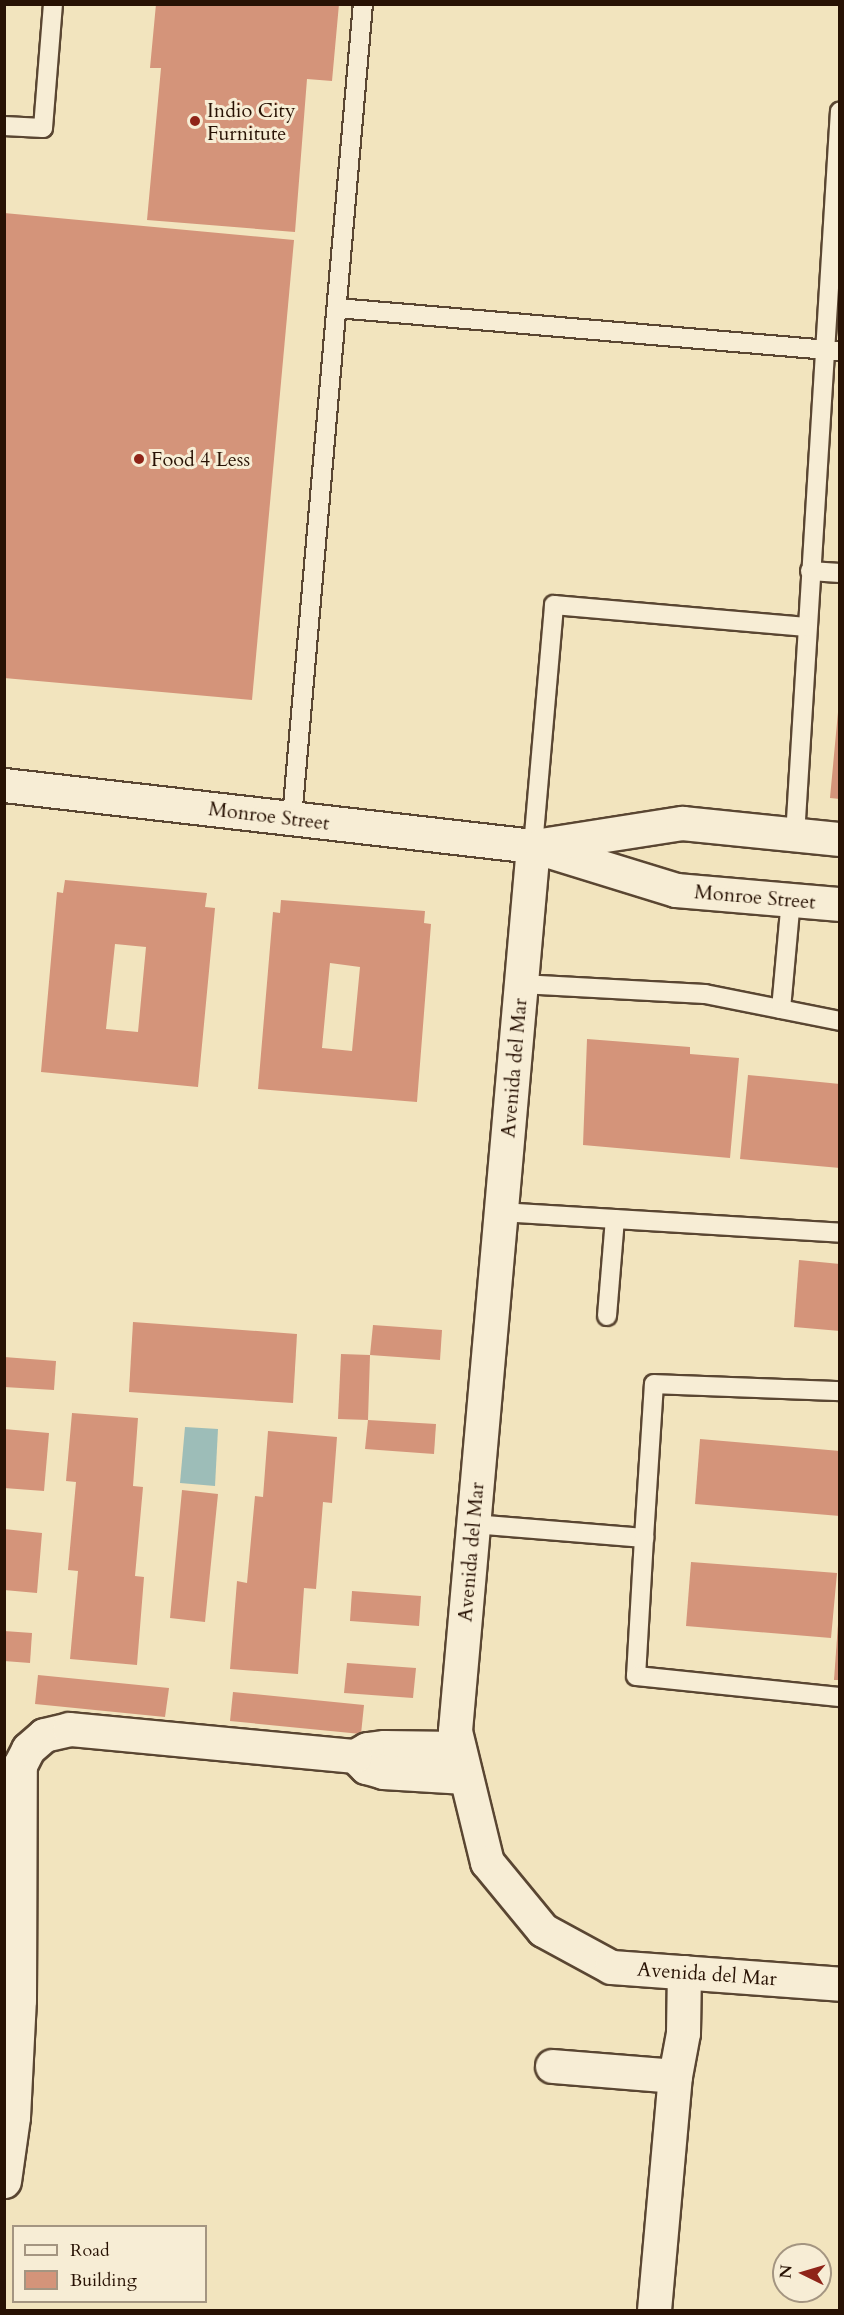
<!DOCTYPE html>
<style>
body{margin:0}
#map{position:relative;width:844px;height:2315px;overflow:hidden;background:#f2e4be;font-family:Cardo,serif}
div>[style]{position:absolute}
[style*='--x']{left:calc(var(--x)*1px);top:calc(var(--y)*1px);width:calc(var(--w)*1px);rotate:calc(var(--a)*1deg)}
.water>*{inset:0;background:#9dbdb8}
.building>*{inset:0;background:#d4947a}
.roads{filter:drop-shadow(2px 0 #5a4632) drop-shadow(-2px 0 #5a4632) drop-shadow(0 2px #5a4632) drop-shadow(0 -2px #5a4632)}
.service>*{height:18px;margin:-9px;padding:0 9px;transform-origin:9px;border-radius:9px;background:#f7edd5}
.minor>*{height:33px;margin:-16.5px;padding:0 16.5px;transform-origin:16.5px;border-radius:16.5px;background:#f7edd5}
.secondary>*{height:33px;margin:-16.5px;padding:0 16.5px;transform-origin:16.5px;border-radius:16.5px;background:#f7edd5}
.dots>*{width:16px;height:16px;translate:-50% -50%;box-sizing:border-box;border:3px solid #f7edd5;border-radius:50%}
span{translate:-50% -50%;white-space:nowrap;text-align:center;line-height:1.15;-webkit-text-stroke:6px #f7edd5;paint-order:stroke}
.poi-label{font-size:20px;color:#281204}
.left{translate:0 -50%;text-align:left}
.street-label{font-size:20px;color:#281204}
.frame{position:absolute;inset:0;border:6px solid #281204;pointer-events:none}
.legend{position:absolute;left:12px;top:2225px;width:195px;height:78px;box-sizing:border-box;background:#f7edd5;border:2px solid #a49581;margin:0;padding:8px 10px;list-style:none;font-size:18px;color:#281204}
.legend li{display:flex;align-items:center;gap:12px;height:30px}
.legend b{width:30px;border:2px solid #a49581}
.north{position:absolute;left:772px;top:2243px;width:60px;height:60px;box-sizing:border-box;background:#f7edd5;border:2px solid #a49581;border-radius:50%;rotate:275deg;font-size:16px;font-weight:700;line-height:24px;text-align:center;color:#281204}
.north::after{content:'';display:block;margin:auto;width:21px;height:27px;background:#8f2418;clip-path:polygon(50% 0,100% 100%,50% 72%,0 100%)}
</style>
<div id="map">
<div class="water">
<div style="clip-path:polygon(185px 1427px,218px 1429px,215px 1486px,180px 1483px)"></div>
</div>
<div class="building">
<div style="clip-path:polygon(156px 4px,339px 4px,332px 81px,307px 79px,295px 232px,147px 220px,161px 68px,150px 68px)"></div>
<div style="clip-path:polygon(4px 213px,294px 240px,252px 700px,4px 678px)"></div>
<div style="clip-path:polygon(838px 712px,840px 712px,840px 799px,830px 798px)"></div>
<div style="clip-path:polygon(evenodd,65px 880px,207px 893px,205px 907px,215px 908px,198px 1087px,41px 1072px,57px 892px,63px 893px,65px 880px,115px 944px,146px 947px,138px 1032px,106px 1029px,115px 944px)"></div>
<div style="clip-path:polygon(evenodd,281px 900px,425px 911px,424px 923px,431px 924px,417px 1102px,258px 1089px,273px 912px,280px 913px,281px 900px,330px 963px,360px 967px,352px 1051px,322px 1048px,330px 963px)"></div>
<div style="clip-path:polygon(587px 1039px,690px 1047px,690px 1054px,739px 1058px,730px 1158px,583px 1145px)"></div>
<div style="clip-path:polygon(748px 1075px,840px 1084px,840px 1168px,740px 1159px)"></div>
<div style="clip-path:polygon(799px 1260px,840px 1264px,840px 1331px,794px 1327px)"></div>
<div style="clip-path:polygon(133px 1322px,297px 1334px,293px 1403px,129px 1392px)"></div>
<div style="clip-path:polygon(373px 1325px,442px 1330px,440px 1360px,370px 1355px)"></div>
<div style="clip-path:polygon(341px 1354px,370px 1355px,368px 1420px,338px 1419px)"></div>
<div style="clip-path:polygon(4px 1357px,56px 1361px,54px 1390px,4px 1387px)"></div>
<div style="clip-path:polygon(72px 1413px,138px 1418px,133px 1486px,143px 1487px,135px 1576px,144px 1577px,137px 1665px,70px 1659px,78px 1571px,68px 1570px,76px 1482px,66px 1481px)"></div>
<div style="clip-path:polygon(368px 1420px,436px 1424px,434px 1454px,365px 1449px)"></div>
<div style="clip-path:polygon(4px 1429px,49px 1433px,44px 1491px,4px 1488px)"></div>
<div style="clip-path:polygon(268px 1431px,337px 1437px,332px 1503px,323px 1502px,316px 1589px,304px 1588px,298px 1674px,230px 1669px,237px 1581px,247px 1583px,255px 1496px,263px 1497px)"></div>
<div style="clip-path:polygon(700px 1439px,840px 1451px,840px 1516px,695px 1504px)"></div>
<div style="clip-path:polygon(182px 1490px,218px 1494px,205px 1622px,170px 1618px)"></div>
<div style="clip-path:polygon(4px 1529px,42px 1533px,37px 1593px,4px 1590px)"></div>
<div style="clip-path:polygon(691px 1562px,837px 1573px,831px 1638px,686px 1626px)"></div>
<div style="clip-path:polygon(352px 1591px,421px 1596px,419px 1626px,350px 1621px)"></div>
<div style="clip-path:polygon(838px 1624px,840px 1624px,840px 1680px,834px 1680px)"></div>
<div style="clip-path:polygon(4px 1631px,32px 1633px,30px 1663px,4px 1661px)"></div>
<div style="clip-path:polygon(347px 1663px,416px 1668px,413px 1698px,344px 1693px)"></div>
<div style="clip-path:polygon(38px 1675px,169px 1688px,165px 1717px,35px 1704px)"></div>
<div style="clip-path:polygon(233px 1692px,364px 1705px,361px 1734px,230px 1721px)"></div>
</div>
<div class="roads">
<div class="service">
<div style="--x:4;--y:126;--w:39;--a:3"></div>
<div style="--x:43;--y:128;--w:124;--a:-85.4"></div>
<div style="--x:337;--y:308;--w:505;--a:4.89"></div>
<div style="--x:810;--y:571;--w:30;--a:4"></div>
<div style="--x:292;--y:818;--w:817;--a:-85.02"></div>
<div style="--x:795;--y:836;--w:726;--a:-86.45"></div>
<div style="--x:533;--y:846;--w:242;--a:-85"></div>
<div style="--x:554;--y:605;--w:253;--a:5"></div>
<div style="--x:521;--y:984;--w:184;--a:3.1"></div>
<div style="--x:705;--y:994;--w:138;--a:11.3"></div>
<div style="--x:781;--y:1009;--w:109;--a:-84.8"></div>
<div style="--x:501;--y:1212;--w:340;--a:3.5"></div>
<div style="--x:607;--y:1316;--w:97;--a:-85.3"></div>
<div style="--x:473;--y:1524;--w:172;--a:4.7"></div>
<div style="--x:644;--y:1538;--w:154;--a:-86.3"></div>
<div style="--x:654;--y:1384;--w:186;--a:2.2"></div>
<div style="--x:644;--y:1538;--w:138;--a:93.3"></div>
<div style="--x:636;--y:1676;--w:205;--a:5.9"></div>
</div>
<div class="minor">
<div style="--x:533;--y:846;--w:888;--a:95.04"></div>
<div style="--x:455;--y:1731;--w:135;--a:76.3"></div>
<div style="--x:487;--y:1862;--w:88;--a:50.5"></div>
<div style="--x:543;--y:1930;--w:77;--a:28.6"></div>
<div style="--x:611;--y:1967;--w:230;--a:4.2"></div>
<div style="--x:458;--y:1748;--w:74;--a:-179.2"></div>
<div style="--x:384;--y:1747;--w:17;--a:173"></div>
<div style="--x:367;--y:1749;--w:14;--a:150"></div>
<div style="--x:355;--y:1756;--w:16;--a:45"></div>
<div style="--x:366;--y:1767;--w:18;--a:16"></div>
<div style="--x:383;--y:1772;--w:82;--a:3.5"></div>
<div style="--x:552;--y:2066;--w:123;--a:4.6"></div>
<div style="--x:4;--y:2181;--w:65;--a:-82"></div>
<div style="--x:13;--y:2117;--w:117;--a:-87.1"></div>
<div style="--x:19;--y:2000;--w:235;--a:-89.8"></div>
<div style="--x:20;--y:1765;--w:18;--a:-63"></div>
<div style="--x:28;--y:1749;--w:21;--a:-41"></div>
<div style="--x:44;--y:1735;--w:26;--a:-13"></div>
<div style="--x:69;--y:1729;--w:287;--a:5.4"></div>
<div style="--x:654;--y:2310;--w:235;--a:-84.9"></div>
<div style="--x:675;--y:2076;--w:44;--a:-79.5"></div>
<div style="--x:683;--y:2033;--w:61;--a:-89.1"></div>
</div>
<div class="secondary">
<div style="--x:4;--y:785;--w:533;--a:6.58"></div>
<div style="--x:533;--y:846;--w:150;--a:17.1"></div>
<div style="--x:676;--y:890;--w:165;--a:4.9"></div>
<div style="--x:541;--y:845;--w:143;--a:-8.9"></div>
<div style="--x:682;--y:823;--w:159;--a:5.8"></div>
</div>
</div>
<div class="dots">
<div style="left:195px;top:121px;background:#8f2418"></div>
<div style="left:139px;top:459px;background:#8f2418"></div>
</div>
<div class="poi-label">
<span class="left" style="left:207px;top:122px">Indio City<br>Furnitute</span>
<span class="left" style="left:151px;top:459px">Food 4 Less</span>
</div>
<div class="street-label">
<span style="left:269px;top:816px;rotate:7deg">Monroe Street</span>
<span style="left:755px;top:897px;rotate:5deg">Monroe Street</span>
<span style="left:514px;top:1068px;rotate:-85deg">Avenida del Mar</span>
<span style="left:471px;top:1552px;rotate:-85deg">Avenida del Mar</span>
<span style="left:707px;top:1974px;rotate:4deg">Avenida del Mar</span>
</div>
<div class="frame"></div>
<ul class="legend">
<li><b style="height:8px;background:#f7edd5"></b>Road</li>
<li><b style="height:16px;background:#d4947a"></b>Building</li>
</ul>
<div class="north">N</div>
</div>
